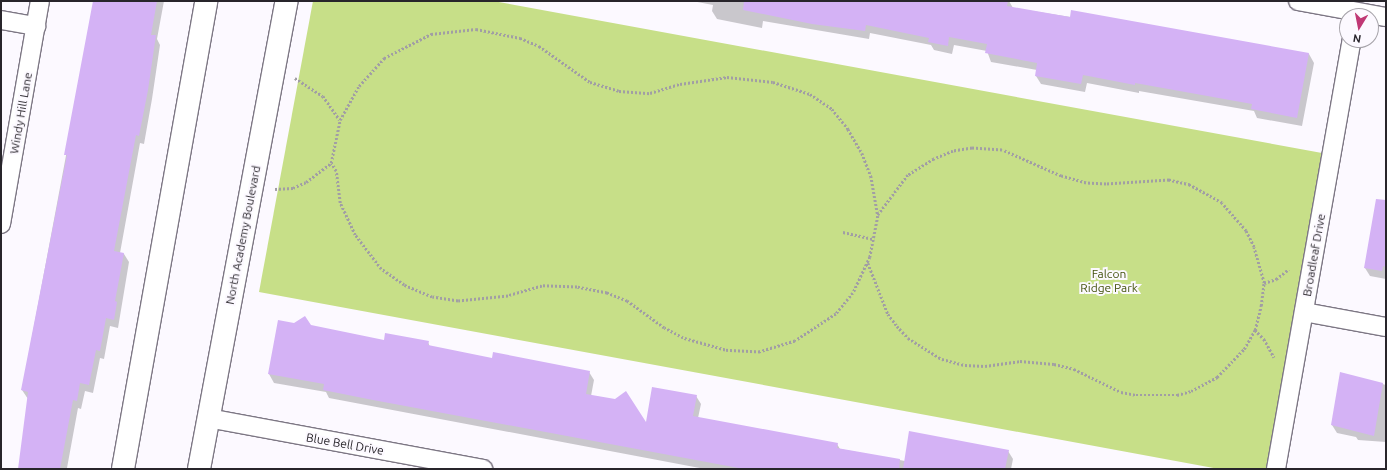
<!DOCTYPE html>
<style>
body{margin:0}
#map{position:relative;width:1387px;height:470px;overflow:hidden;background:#fcf9ff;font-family:Ubuntu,sans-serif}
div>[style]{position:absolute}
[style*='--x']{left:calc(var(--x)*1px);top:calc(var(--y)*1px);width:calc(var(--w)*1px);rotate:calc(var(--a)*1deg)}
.green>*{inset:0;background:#c7df88}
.shadow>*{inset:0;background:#0003}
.building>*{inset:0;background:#d4b2f5}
.path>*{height:2.5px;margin-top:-1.25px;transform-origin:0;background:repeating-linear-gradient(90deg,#a19ea4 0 2px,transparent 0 4px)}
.roads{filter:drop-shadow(1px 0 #7d7784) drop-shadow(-1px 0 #7d7784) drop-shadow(0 1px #7d7784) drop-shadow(0 -1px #7d7784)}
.street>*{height:18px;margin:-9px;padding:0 9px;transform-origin:9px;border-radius:9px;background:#fff}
.secondary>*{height:22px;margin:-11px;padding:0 11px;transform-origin:11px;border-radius:11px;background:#fff}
span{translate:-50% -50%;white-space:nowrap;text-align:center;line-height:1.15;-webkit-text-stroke:4px #fcf9ff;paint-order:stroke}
.street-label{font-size:12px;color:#28252b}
.park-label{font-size:12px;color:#45540f}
.frame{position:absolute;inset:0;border:2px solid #28252b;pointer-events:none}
.north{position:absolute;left:1339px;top:8px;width:40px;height:40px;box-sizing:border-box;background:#fcf9ff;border:1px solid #a7a4aa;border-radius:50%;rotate:190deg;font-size:11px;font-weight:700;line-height:16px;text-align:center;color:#28252b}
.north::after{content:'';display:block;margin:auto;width:14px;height:18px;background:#c03875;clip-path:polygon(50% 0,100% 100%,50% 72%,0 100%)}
</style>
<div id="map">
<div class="green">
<div style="clip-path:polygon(313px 1px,493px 1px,1322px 153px,1266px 469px,1219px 469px,259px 292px)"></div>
</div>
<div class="shadow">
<div style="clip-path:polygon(95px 1px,164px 1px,157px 39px,160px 45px,152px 99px,144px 144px,140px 143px,120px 253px,124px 254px,129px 262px,118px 328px,110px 326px,104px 359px,100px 358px,93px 393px,85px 391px,81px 409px,78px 408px,67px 468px,75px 469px,19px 469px,28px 399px,22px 390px)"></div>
<div style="clip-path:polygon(692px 1px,1009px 1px,1013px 8px,1309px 54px,1314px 63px,1302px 126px,1257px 118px,1254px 111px,1139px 91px,1139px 93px,1087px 83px,1085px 92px,1041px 84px,1036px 76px,1037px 70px,991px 62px,987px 51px,954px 45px,952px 54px,934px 50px,931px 45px,870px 33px,869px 39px,763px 21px,762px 28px,717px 19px,712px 11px,713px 5px)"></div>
<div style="clip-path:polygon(1386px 211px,1386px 279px,1370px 276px,1365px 268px)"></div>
<div style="clip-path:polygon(311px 326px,385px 341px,428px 342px,430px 347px,493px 359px,589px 372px,594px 380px,591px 396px,646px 425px,696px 396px,701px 404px,698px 418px,837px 444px,840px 449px,905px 461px,1008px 451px,1013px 459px,1011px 469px,705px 469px,329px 398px,326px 392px,274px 383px,269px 374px)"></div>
<div style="clip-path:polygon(1341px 373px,1386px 385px,1386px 442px,1358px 440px,1356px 437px,1337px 433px,1332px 425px)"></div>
</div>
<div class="building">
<div style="clip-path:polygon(93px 1px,157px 1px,151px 35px,156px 35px,148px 90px,139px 136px,136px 135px,114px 251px,124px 253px,115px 301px,117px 302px,114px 320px,106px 318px,100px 351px,96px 350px,89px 385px,80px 383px,77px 401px,73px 400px,60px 469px,18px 469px,28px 392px,21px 390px,67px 155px,64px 155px)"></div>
<div style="clip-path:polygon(744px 1px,1008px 1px,1007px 6px,1070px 17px,1071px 10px,1309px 53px,1297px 118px,1251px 109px,1252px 104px,1135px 83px,1135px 85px,1083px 75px,1081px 84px,1035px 76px,1037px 63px,985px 53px,987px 44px,949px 37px,948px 46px,928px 42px,929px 38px,866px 25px,865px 31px,812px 24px,743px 10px)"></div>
<div style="clip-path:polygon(1376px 199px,1386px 200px,1386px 267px,1383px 266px,1382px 271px,1364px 268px)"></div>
<div style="clip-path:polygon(305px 316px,311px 325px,384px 340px,385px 333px,429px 341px,428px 345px,492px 358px,493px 352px,590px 371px,586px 394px,615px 399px,626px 391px,646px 422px,652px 387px,697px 395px,693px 416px,838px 443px,837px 448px,900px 459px,899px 469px,744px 469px,373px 400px,323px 390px,324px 384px,268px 374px,278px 320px,294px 323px)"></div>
<div style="clip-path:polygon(1340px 372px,1383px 383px,1374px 436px,1331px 425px)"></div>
<div style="clip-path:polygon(909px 431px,1009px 450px,1005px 469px,903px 469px)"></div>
</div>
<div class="path">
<div style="--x:476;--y:29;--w:45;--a:11.6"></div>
<div style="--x:520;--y:38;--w:21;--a:23"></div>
<div style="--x:539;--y:46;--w:62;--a:35.2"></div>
<div style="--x:590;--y:82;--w:30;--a:17"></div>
<div style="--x:619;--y:91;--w:31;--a:4"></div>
<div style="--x:650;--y:93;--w:31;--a:-17"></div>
<div style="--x:680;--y:84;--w:48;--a:-8.5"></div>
<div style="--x:727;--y:77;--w:46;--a:6.2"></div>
<div style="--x:773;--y:82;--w:39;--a:18"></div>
<div style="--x:810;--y:94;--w:27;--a:34"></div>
<div style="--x:832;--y:109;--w:26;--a:51"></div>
<div style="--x:848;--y:129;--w:28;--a:60"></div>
<div style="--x:862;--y:153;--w:25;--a:69"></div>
<div style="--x:871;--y:176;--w:41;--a:80.1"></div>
<div style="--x:878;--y:216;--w:42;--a:101"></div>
<div style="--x:870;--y:257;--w:40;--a:115"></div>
<div style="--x:853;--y:293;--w:27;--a:129"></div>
<div style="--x:836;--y:314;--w:49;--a:146.6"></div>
<div style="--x:795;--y:341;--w:37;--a:163"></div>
<div style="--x:760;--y:352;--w:35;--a:-177"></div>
<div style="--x:725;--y:350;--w:44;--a:-164.1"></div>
<div style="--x:683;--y:338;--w:21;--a:-152"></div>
<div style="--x:664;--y:328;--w:46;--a:-143.9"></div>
<div style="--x:627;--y:301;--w:22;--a:-158"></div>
<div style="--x:607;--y:293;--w:31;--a:-169"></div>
<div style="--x:577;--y:287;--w:35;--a:-178"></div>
<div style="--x:542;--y:286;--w:35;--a:164"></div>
<div style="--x:508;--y:296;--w:50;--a:174.3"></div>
<div style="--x:458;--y:301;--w:26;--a:-171"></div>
<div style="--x:432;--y:297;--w:30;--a:-157"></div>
<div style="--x:404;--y:285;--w:28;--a:-145"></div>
<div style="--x:381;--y:269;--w:43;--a:-127.4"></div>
<div style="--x:355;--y:235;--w:35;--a:-115"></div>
<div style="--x:340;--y:203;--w:32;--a:-97"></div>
<div style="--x:336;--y:171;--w:9;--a:-122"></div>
<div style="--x:331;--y:163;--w:44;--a:-78.2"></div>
<div style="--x:340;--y:120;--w:39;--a:-61"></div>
<div style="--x:359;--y:86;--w:38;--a:-48"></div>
<div style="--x:384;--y:58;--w:53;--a:-27.1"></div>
<div style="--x:431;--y:34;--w:45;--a:-6.3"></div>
<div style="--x:295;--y:78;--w:33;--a:33"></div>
<div style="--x:323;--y:96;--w:29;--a:55"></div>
<div style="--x:275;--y:189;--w:18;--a:-3"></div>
<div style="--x:293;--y:188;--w:14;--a:-25"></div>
<div style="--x:306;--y:182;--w:31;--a:-37"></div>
<div style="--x:843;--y:232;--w:32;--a:13"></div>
<div style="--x:868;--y:263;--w:55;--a:68.6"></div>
<div style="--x:888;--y:314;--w:15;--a:53"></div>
<div style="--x:897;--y:326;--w:16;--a:47"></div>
<div style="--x:908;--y:338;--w:40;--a:32"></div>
<div style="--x:942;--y:359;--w:24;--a:15"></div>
<div style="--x:965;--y:365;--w:20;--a:3"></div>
<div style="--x:985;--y:366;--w:35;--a:-8"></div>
<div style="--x:1020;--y:361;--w:34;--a:5"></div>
<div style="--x:1054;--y:364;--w:21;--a:14"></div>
<div style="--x:1074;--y:369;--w:52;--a:26.1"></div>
<div style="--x:1121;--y:392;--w:15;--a:11"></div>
<div style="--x:1136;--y:395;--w:41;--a:0"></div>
<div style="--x:1177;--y:395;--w:15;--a:-16"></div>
<div style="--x:1191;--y:391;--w:30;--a:-28"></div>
<div style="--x:1217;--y:377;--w:39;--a:-46"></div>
<div style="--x:1244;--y:349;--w:22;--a:-60"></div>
<div style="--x:1255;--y:330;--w:25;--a:-76"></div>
<div style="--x:1261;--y:306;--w:23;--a:-83"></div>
<div style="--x:1264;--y:283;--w:37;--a:-106"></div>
<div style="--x:1254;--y:247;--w:18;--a:-117"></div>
<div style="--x:1246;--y:231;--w:37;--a:-131"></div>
<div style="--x:1222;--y:203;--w:37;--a:-151"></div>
<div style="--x:1190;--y:185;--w:22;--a:-167"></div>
<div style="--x:1169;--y:180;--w:63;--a:176.4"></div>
<div style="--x:1106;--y:184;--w:20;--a:-177"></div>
<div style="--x:1086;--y:183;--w:26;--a:-164"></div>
<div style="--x:1061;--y:176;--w:64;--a:-156.2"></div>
<div style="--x:1002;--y:150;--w:30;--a:-176"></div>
<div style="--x:972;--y:148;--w:19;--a:171"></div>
<div style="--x:953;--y:151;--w:21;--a:157"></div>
<div style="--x:934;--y:159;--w:31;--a:148"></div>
<div style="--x:908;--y:175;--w:50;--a:126.9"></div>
<div style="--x:1264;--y:283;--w:13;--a:-18"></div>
<div style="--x:1276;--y:279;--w:16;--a:-38"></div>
<div style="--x:1255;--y:330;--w:13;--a:45"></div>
<div style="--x:1264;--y:339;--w:21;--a:61"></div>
</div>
<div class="roads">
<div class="street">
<div style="--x:1298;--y:1;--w:89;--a:10.3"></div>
<div style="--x:1;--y:20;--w:36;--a:10"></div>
<div style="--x:1;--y:224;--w:226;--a:-80.1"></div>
<div style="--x:1304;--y:312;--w:83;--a:10.4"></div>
<div style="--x:208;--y:418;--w:280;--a:10.5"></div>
<div style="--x:1276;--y:469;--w:436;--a:-80"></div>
</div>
<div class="secondary">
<div style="--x:123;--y:469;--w:475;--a:-79.9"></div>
<div style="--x:199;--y:469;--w:476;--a:-79.4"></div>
</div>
</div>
<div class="street-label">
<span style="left:21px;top:113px;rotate:-80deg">Windy Hill Lane</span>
<span style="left:243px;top:235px;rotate:-79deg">North Academy Boulevard</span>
<span style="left:1314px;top:255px;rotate:-80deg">Broadleaf Drive</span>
<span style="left:345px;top:444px;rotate:10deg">Blue Bell Drive</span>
</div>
<div class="park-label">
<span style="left:1109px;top:281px">Falcon<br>Ridge Park</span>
</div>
<div class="frame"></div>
<div class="north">N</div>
</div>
